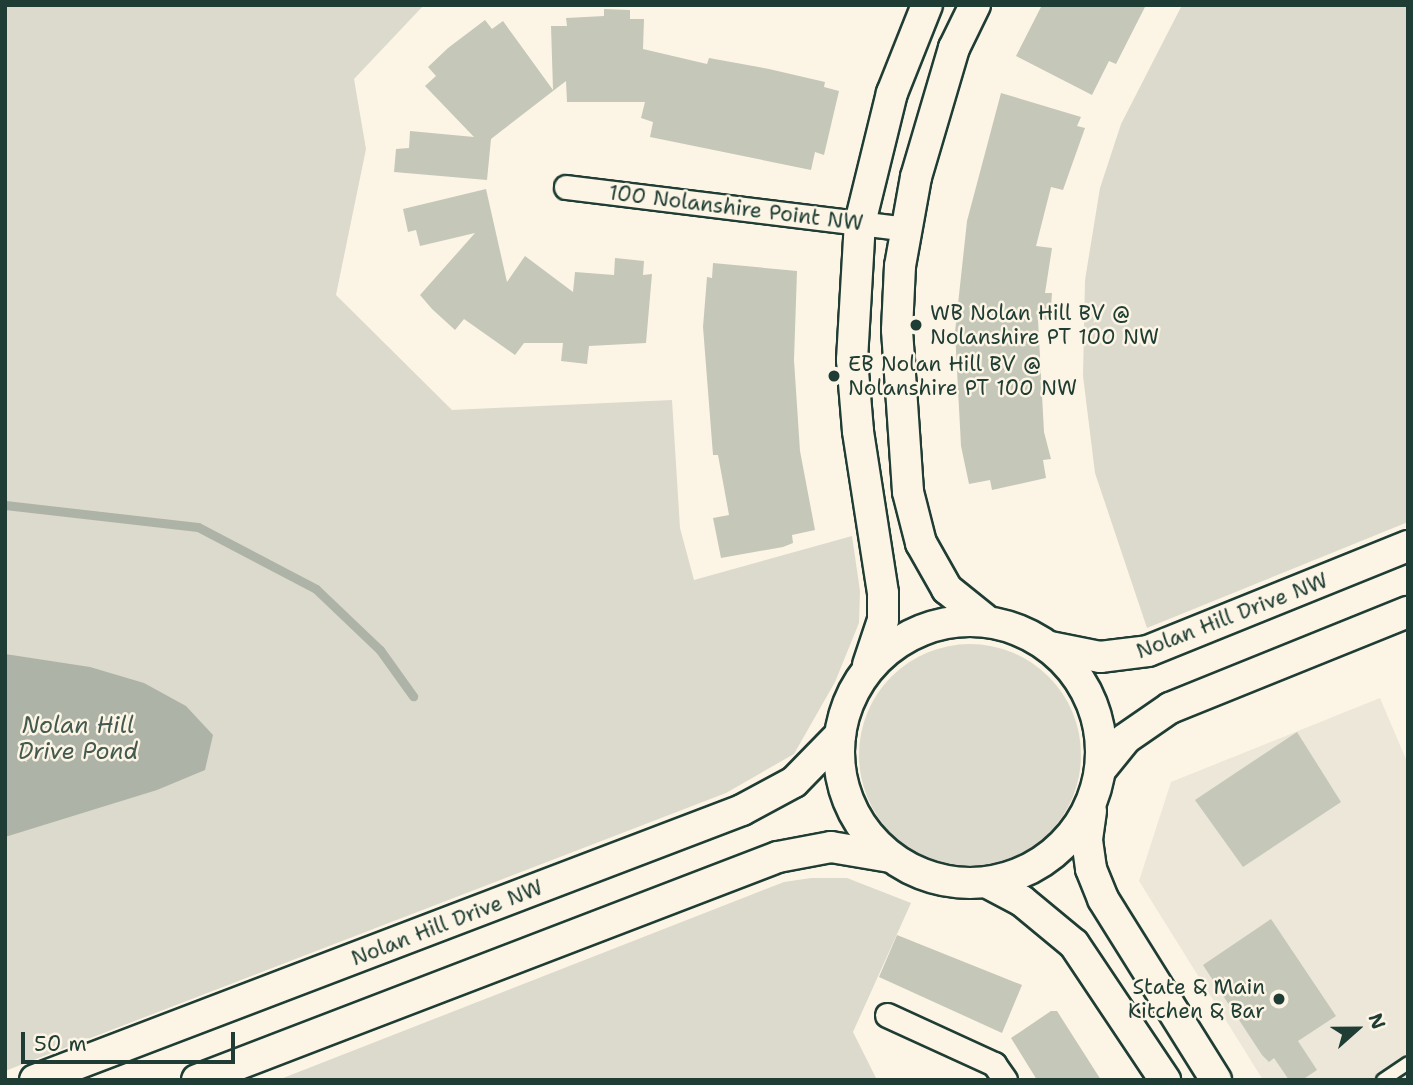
<!DOCTYPE html>
<style>
body{margin:0}
#map{position:relative;width:1413px;height:1085px;overflow:hidden;background:#fcf5e5;font-family:"Shantell Sans",sans-serif}
div>[style]{position:absolute}
[style*='--x']{left:calc(var(--x)*1px);top:calc(var(--y)*1px);width:calc(var(--w)*1px);rotate:calc(var(--a)*1deg)}
.built>*{inset:0;background:#ece7d8}
.green>*{inset:0;background:#dcdacc}
.round{border-radius:50%}
.water>*{inset:0;background:#aeb3a7}
.stream>*{height:9px;margin:-4.5px;padding:0 4.5px;transform-origin:4.5px;border-radius:4.5px;background:#aeb3a7}
.building>*{inset:0;background:#c5c7b9}
.roads{filter:drop-shadow(2px 0 #1f3d34) drop-shadow(-2px 0 #1f3d34) drop-shadow(0 2px #1f3d34) drop-shadow(0 -2px #1f3d34)}
.service>*{height:12px;margin:-6px;padding:0 6px;transform-origin:6px;border-radius:6px;background:#fcf5e5}
.minor>*{height:23px;margin:-11.5px;padding:0 11.5px;transform-origin:11.5px;border-radius:11.5px;background:#fcf5e5}
.tertiary>*{height:30px;margin:-15px;padding:0 15px;transform-origin:15px;border-radius:15px;background:#fcf5e5}
.tertiary>.ring{margin:-15px;padding:0;box-sizing:content-box;background:none;border:30px solid #fcf5e5;border-radius:50%}
.dots>*{width:19px;height:19px;translate:-50% -50%;box-sizing:border-box;border:4px solid #fcf5e5;border-radius:50%}
span{translate:-50% -50%;white-space:nowrap;text-align:center;line-height:1.15;-webkit-text-stroke:5px #fcf5e5;paint-order:stroke}
.street-label{font-size:21px;color:#1f3d34}
.poi-label{font-size:21px;color:#1f3d34}
.left{translate:0 -50%;text-align:left}
.right{translate:-100% -50%;text-align:right}
.water-label{font-size:23px;color:#435a51;font-style:italic}
.frame{position:absolute;inset:0;border:7px solid #1f3d34;pointer-events:none}
.north{position:absolute;left:1322px;top:994px;width:70px;height:70px;-webkit-text-stroke:5px #fcf5e5;paint-order:stroke;rotate:69deg;font-size:19px;font-weight:700;line-height:28px;text-align:center;color:#1f3d34}
.north::after{content:'';display:block;margin:auto;width:24px;height:32px;background:#1f3d34;clip-path:polygon(50% 0,100% 100%,50% 72%,0 100%)}
.scale{position:absolute;left:21px;top:1032px;width:214px;height:32px;box-sizing:border-box;border:4px solid #1f3d34;border-top:0;padding-left:9px;font-size:21px;line-height:24px;white-space:nowrap;color:#1f3d34;-webkit-text-stroke:5px #fcf5e5;paint-order:stroke}
</style>
<div id="map">
<div class="built">
<div style="clip-path:polygon(1380px 698px,1408px 764px,1408px 1080px,1263px 1080px,1139px 881px,1171px 782px)"></div>
</div>
<div class="green">
<div style="clip-path:polygon(5px 5px,424px 5px,354px 79px,366px 149px,336px 295px,452px 410px,672px 400px,680px 528px,694px 580px,852px 536px,860px 591px,859px 623px,835px 682px,794px 754px,726px 793px,5px 1071px)"></div>
<div style="clip-path:polygon(1182px 5px,1408px 5px,1408px 522px,1147px 628px,1095px 473px,1083px 376px,1085px 280px,1100px 188px,1121px 124px)"></div>
<div class="round" style="left:859px;top:644px;width:222px;height:222px"></div>
<div style="clip-path:polygon(811px 878px,847px 878px,911px 903px,853px 1032px,877px 1080px,278px 1080px,784px 882px)"></div>
</div>
<div class="water">
<div style="clip-path:polygon(5px 654px,90px 667px,144px 683px,186px 706px,213px 735px,205px 770px,157px 790px,5px 837px)"></div>
</div>
<div class="stream">
<div style="--x:5;--y:505;--w:194;--a:6.5"></div>
<div style="--x:198;--y:527;--w:133;--a:27.7"></div>
<div style="--x:316;--y:589;--w:88;--a:43.6"></div>
<div style="--x:380;--y:650;--w:57;--a:54.3"></div>
</div>
<div class="building">
<div style="clip-path:polygon(1042px 5px,1146px 5px,1116px 64px,1109px 61px,1092px 95px,1016px 56px)"></div>
<div style="clip-path:polygon(604px 9px,630px 10px,630px 19px,644px 19px,643px 49px,707px 64px,709px 58px,769px 69px,825px 82px,824px 87px,839px 91px,824px 155px,815px 152px,811px 170px,650px 137px,653px 122px,641px 118px,645px 102px,567px 102px,566px 81px,491px 139px,487px 180px,394px 172px,396px 149px,409px 148px,410px 131px,474px 137px,425px 86px,436px 76px,428px 67px,448px 48px,485px 20px,492px 29px,503px 21px,553px 90px,551px 26px,567px 26px,566px 18px,604px 16px)"></div>
<div style="clip-path:polygon(1001px 93px,1081px 117px,1077px 126px,1085px 128px,1063px 190px,1051px 187px,1036px 246px,1052px 248px,1045px 293px,1052px 293px,1050px 320px,1038px 319px,1044px 432px,1051px 459px,1043px 460px,1046px 478px,992px 490px,990px 480px,969px 484px,961px 446px,955px 332px,967px 221px)"></div>
<div style="clip-path:polygon(486px 189px,507px 282px,525px 256px,573px 292px,575px 272px,614px 275px,615px 258px,644px 261px,643px 275px,652px 274px,646px 343px,589px 346px,587px 364px,561px 361px,563px 343px,524px 343px,515px 355px,464px 319px,455px 330px,432px 309px,420px 295px,475px 233px,420px 246px,416px 230px,408px 232px,403px 209px)"></div>
<div style="clip-path:polygon(713px 263px,797px 271px,794px 360px,800px 451px,815px 530px,792px 535px,793px 543px,783px 547px,721px 558px,713px 518px,729px 515px,718px 455px,713px 455px,703px 327px,707px 277px,712px 278px)"></div>
<div style="clip-path:polygon(1297px 732px,1341px 802px,1243px 867px,1195px 800px)"></div>
<div style="clip-path:polygon(1271px 919px,1336px 1016px,1298px 1041px,1317px 1070px,1302px 1080px,1289px 1080px,1274px 1058px,1269px 1062px,1262px 1055px,1203px 965px)"></div>
<div style="clip-path:polygon(897px 935px,1022px 985px,1002px 1033px,879px 977px)"></div>
<div style="clip-path:polygon(1051px 1011px,1057px 1011px,1101px 1080px,1037px 1080px,1011px 1038px)"></div>
</div>
<div class="roads">
<div class="service">
<div style="--x:1383;--y:1080;--w:30;--a:-34"></div>
</div>
<div class="minor">
<div style="--x:566;--y:187;--w:344;--a:7"></div>
<div style="--x:887;--y:1015;--w:118;--a:24.6"></div>
<div style="--x:994;--y:1064;--w:19;--a:55"></div>
</div>
<div class="tertiary">
<div style="--x:975;--y:5;--w:48;--a:116"></div>
<div style="--x:954;--y:48;--w:134;--a:106.4"></div>
<div style="--x:916;--y:177;--w:90;--a:100.2"></div>
<div style="--x:900;--y:266;--w:64;--a:92.7"></div>
<div style="--x:897;--y:330;--w:162;--a:86.1"></div>
<div style="--x:908;--y:492;--w:53;--a:75.7"></div>
<div style="--x:921;--y:543;--w:53;--a:60.5"></div>
<div style="--x:947;--y:589;--w:51;--a:38.7"></div>
<div class="ring" style="left:839px;top:621px;width:232px;height:232px"></div>
<div style="--x:1050;--y:647;--w:51;--a:11.3"></div>
<div style="--x:1100;--y:657;--w:48;--a:-7.1"></div>
<div style="--x:1148;--y:651;--w:280;--a:-22"></div>
<div style="--x:868;--y:665;--w:47;--a:-71.6"></div>
<div style="--x:883;--y:620;--w:27;--a:-90"></div>
<div style="--x:883;--y:593;--w:164;--a:-98.8"></div>
<div style="--x:858;--y:431;--w:71;--a:-94.8"></div>
<div style="--x:852;--y:360;--w:137;--a:-86.7"></div>
<div style="--x:860;--y:223;--w:134;--a:-76.2"></div>
<div style="--x:892;--y:93;--w:95;--a:-68.3"></div>
<div style="--x:1101;--y:769;--w:38;--a:-51"></div>
<div style="--x:1125;--y:739;--w:55;--a:-34.6"></div>
<div style="--x:1170;--y:708;--w:257;--a:-22"></div>
<div style="--x:1091;--y:811;--w:29;--a:98"></div>
<div style="--x:1087;--y:840;--w:29;--a:82"></div>
<div style="--x:1091;--y:869;--w:32;--a:68"></div>
<div style="--x:1103;--y:899;--w:213;--a:58"></div>
<div style="--x:988;--y:883;--w:38;--a:28"></div>
<div style="--x:1022;--y:901;--w:67;--a:39.6"></div>
<div style="--x:1074;--y:944;--w:164;--a:56.2"></div>
<div style="--x:35;--y:1080;--w:757;--a:-20.9"></div>
<div style="--x:742;--y:810;--w:59;--a:-28.3"></div>
<div style="--x:794;--y:782;--w:66;--a:-45.6"></div>
<div style="--x:197;--y:1080;--w:622;--a:-21"></div>
<div style="--x:778;--y:857;--w:54;--a:-10.7"></div>
<div style="--x:831;--y:847;--w:60;--a:9.6"></div>
</div>
</div>
<div class="dots">
<div style="left:916px;top:325px;background:#1f3d34"></div>
<div style="left:834px;top:376px;background:#1f3d34"></div>
<div style="left:1279px;top:999px;background:#1f3d34"></div>
</div>
<div class="street-label">
<span style="left:736px;top:208px;rotate:7deg">100 Nolanshire Point NW</span>
<span style="left:1232px;top:616px;rotate:-21deg">Nolan Hill Drive NW</span>
<span style="left:447px;top:923px;rotate:-21deg">Nolan Hill Drive NW</span>
</div>
<div class="poi-label">
<span class="left" style="left:930px;top:325px">WB Nolan Hill BV @<br>Nolanshire PT 100 NW</span>
<span class="left" style="left:848px;top:376px">EB Nolan Hill BV @<br>Nolanshire PT 100 NW</span>
<span class="right" style="left:1265px;top:999px">State &amp; Main<br>Kitchen &amp; Bar</span>
</div>
<div class="water-label">
<span style="left:78px;top:738px">Nolan Hill<br>Drive Pond</span>
</div>
<div class="frame"></div>
<div class="north">N</div>
<div class="scale">50 m</div>
</div>
